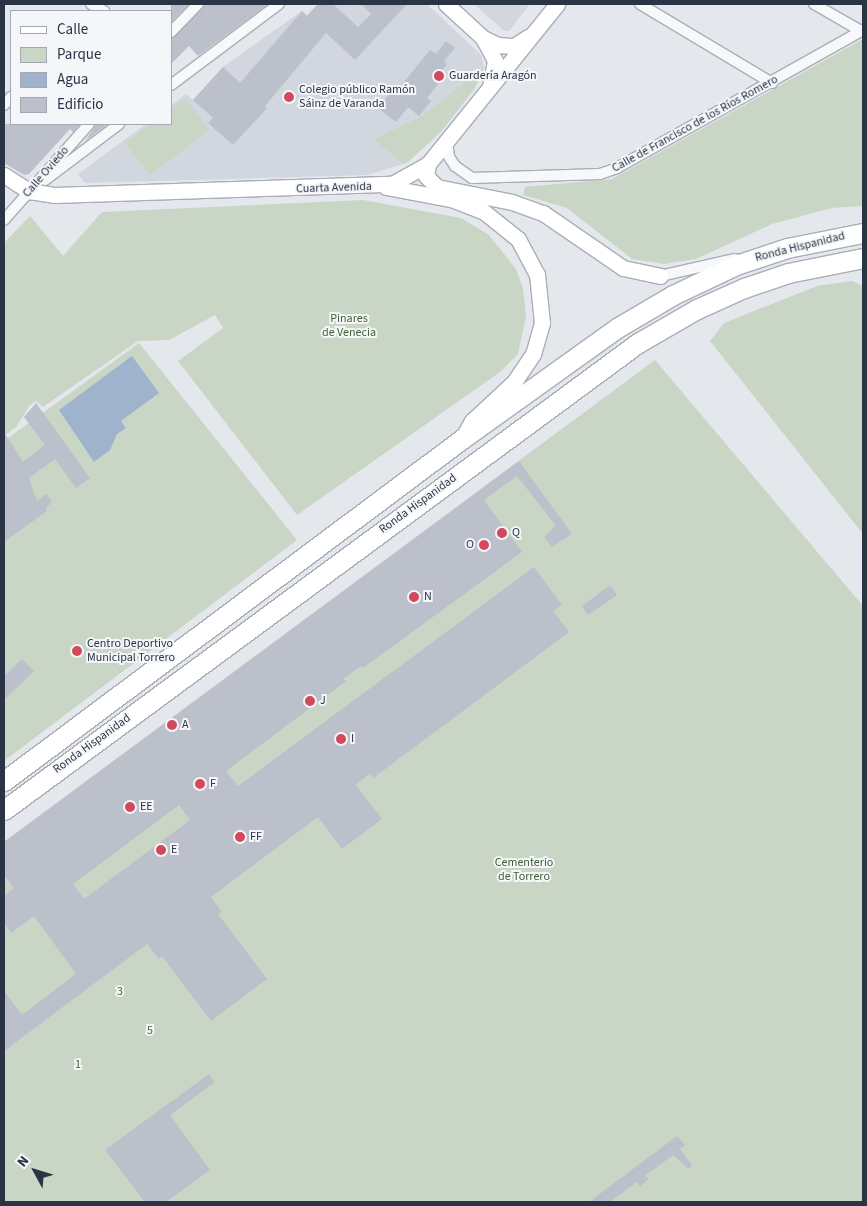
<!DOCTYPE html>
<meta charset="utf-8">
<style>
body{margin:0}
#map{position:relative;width:867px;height:1206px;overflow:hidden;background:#e4e7ec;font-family:"Source Sans 3",sans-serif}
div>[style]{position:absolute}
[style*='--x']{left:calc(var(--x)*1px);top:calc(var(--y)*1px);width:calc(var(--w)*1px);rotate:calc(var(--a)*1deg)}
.built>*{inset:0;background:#d2d6de}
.green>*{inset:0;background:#c9d6c5}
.water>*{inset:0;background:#9fb4cc}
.building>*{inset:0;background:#bbc0ca}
.roads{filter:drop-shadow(1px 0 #a9aeb7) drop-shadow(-1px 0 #a9aeb7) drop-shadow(0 1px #a9aeb7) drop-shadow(0 -1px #a9aeb7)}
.street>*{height:10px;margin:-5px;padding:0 5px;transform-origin:5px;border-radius:5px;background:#f7f8fa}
.secondary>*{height:15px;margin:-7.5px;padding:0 7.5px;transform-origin:7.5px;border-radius:7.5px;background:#fff}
.highway>*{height:19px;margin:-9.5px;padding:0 9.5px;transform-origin:9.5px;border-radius:9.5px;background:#fff}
.dots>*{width:14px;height:14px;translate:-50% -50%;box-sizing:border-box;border:2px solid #f4f6f9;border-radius:50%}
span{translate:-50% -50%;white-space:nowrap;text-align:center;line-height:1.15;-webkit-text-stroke:4px #f4f6f9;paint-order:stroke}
.poi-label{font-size:12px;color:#2b3445}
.left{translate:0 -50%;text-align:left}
.right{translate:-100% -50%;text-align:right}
.street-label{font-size:12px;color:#2b3445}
.park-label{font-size:12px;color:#3f6138}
.frame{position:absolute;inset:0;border:5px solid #2b3445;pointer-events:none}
.legend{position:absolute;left:10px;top:10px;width:162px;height:115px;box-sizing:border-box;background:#f4f6f9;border:1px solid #a4a8b1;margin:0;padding:6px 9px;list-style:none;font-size:15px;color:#2b3445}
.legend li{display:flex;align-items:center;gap:10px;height:25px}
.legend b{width:25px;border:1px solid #a4a8b1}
.north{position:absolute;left:10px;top:1146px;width:50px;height:50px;-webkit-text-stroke:4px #f4f6f9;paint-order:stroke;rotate:309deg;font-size:14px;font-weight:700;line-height:20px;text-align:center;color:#2b3445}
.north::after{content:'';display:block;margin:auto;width:18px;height:22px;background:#2b3445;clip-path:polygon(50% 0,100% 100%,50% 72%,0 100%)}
</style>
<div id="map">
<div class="built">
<div style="clip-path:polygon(318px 4px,427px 4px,481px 55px,484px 68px,448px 97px,422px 116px,373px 139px,403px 164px,367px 175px,85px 183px,78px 174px,146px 124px,171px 124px,171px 105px,186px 94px,193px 100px,223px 67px,302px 11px,307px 15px)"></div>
<div style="clip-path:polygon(474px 4px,530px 4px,509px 31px,504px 31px)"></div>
</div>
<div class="green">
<div style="clip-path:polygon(863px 39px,863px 206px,832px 208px,772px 224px,696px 259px,664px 264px,632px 259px,567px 208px,523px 195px,525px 187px,612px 179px)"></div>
<div style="clip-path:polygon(484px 68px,475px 88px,441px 132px,408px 162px,403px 164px,373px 139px,422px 116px)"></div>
<div style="clip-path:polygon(185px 98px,209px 130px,150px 175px,125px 143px,150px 124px,171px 124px,171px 108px)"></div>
<div style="clip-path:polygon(363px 200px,461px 218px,489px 235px,516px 269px,523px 288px,526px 316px,518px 354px,500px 372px,297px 515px,178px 361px,223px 328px,215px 315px,169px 340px,138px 341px,43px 407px,36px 401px,30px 405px,16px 427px,4px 436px,4px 243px,30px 216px,63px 256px,102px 212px)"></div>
<div style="clip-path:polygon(852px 281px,863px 286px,863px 534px,710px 341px,724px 323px,817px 286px)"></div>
<div style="clip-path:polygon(139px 343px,297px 540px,4px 761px,4px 441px)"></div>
<div style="clip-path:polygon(655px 360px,863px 606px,863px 1202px,4px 1202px,4px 842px)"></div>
</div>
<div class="water">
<div style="clip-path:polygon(132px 356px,159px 393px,121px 421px,126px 428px,117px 434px,110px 450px,94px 462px,59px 410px)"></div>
</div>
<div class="building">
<div style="clip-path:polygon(171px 4px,189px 4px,171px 22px)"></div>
<div style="clip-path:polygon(205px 4px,268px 4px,198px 56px,189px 46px,171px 64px,171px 39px)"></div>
<div style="clip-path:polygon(318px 4px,333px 4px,358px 27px,371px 14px,361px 4px,407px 4px,355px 60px,326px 33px,265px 106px,267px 108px,233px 145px,208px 123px,213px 118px,193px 100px,223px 67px,240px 83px,302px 11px,307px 16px)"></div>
<div style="clip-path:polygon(446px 41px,455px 48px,444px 61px,447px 64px,434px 81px,438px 84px,427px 98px,431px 101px,419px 116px,408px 107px,396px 122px,378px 108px,392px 90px,395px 93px,430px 50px,436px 54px)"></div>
<div style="clip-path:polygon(4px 124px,80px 124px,73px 132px,70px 129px,29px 174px,24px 175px,4px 163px)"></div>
<div style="clip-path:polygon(96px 124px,108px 124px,85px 141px,94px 128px)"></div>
<div style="clip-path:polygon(36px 403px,90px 478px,76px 488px,55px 459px,29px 478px,37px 501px,46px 494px,52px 502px,46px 508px,47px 511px,4px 542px,4px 432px,23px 462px,45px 445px,24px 417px)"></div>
<div style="clip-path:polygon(evenodd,519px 461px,572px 534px,552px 547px,544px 537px,556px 526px,517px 476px,484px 500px,522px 552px,363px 668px,361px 666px,343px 679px,346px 681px,226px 771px,238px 786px,534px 567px,562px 605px,553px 611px,569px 632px,373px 778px,370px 773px,356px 785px,382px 819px,342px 849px,318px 817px,211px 897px,222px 912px,218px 914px,267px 979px,211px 1021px,162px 956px,159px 959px,147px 944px,4px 1051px,4px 991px,22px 1015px,76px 974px,34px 916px,11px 933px,4px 923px,4px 896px,14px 888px,4px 875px,4px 842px,519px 461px,179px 805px,190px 820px,84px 899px,73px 884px,179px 805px)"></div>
<div style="clip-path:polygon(610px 585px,617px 595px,588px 615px,582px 606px)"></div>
<div style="clip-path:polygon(22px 659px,34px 671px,4px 700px,4px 676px)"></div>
<div style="clip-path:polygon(209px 1074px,215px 1082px,170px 1115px,210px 1170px,166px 1202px,145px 1202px,105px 1150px)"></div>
<div style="clip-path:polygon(677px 1136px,685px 1145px,680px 1149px,692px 1166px,689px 1169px,673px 1155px,645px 1176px,649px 1179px,640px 1186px,637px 1182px,610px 1202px,589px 1202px)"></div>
</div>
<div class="roads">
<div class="street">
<div style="--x:91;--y:4;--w:15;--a:28"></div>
<div style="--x:640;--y:4;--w:154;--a:30.9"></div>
<div style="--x:814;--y:4;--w:54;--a:29.9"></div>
<div style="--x:171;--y:32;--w:39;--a:-46"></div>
<div style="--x:171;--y:85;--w:135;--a:-36.9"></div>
<div style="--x:4;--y:105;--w:11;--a:-49"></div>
<div style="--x:447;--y:142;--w:15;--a:82"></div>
<div style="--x:449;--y:157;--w:11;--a:56"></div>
<div style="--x:455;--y:166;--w:21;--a:35"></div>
<div style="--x:472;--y:178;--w:128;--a:-1.8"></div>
<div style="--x:600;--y:174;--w:18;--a:-19"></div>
<div style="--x:617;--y:168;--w:282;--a:-29.3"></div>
<div style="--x:45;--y:180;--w:93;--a:-37.1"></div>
<div style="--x:4;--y:220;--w:128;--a:-48.5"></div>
<div style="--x:660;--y:276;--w:77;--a:-12.8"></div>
</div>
<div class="secondary">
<div style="--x:446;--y:4;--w:50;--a:42.6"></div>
<div style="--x:483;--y:38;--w:17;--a:25"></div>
<div style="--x:498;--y:45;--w:16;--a:4"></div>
<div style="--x:514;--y:46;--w:17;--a:-33"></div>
<div style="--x:483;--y:38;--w:26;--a:62"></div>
<div style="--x:495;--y:61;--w:26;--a:101"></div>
<div style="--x:428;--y:164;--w:12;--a:99"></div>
<div style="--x:426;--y:176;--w:16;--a:45"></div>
<div style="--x:437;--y:187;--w:76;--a:11.3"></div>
<div style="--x:512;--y:202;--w:33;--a:20"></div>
<div style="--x:543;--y:213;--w:97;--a:34.5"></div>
<div style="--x:623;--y:268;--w:38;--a:12"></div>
<div style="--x:4;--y:175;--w:30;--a:33"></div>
<div style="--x:29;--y:191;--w:25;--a:9"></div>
<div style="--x:54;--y:195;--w:338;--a:-1.9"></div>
<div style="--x:392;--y:184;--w:41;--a:-29.1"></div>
<div style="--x:428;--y:164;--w:206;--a:-51.1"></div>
<div style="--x:386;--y:187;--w:66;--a:10.5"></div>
<div style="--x:451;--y:199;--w:34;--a:21"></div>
<div style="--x:483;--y:211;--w:45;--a:38.7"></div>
<div style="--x:518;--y:239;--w:40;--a:62"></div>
<div style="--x:537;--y:274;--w:49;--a:84.2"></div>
<div style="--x:542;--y:323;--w:32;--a:106"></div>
<div style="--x:533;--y:354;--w:32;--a:124"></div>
<div style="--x:515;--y:381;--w:59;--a:137.1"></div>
<div style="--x:472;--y:421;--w:18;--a:119"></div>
</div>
<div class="highway">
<div style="--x:4;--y:781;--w:572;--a:-36.75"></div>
<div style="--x:462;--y:439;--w:191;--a:-35.6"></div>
<div style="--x:617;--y:328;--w:65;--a:-30.5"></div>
<div style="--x:673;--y:295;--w:70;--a:-25.5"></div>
<div style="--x:736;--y:265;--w:54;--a:-18.4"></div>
<div style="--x:787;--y:248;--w:77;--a:-11.2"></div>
<div style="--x:4;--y:810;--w:787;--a:-36.38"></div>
<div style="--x:638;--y:343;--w:68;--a:-30"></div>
<div style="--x:697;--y:309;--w:51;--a:-24.1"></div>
<div style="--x:744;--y:288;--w:46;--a:-18.8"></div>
<div style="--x:788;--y:273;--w:76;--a:-11.3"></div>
</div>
</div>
<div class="dots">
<div style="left:439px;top:76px;background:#d1495b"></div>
<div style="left:289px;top:97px;background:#d1495b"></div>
<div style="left:502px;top:533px;background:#d1495b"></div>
<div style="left:484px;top:545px;background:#d1495b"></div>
<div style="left:414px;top:597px;background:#d1495b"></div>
<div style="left:77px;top:651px;background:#d1495b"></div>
<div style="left:310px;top:701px;background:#d1495b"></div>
<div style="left:172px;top:725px;background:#d1495b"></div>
<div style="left:341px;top:739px;background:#d1495b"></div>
<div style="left:200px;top:784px;background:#d1495b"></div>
<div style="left:130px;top:807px;background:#d1495b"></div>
<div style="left:240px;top:837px;background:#d1495b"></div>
<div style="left:161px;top:850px;background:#d1495b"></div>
</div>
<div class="poi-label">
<span class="left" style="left:449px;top:76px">Guardería Aragón</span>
<span class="left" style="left:299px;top:97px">Colegio público Ramón<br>Sáinz de Varanda</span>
<span class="left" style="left:512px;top:533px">Q</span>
<span class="right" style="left:474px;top:545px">O</span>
<span class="left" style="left:424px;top:597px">N</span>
<span class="left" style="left:87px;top:651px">Centro Deportivo<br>Municipal Torrero</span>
<span class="left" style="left:320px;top:701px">J</span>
<span class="left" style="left:182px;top:725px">A</span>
<span class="left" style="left:351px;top:739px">I</span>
<span class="left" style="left:210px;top:784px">F</span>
<span class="left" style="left:140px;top:807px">EE</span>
<span class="left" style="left:250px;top:837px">FF</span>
<span class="left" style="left:171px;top:850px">E</span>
</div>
<div class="street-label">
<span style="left:695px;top:124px;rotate:-29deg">Calle de Francisco de los Ríos Romero</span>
<span style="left:46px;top:172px;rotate:-49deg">Calle Oviedo</span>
<span style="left:334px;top:188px;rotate:-2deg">Cuarta Avenida</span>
<span style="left:800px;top:247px;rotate:-14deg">Ronda Hispanidad</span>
<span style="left:418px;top:504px;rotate:-36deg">Ronda Hispanidad</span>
<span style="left:92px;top:744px;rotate:-36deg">Ronda Hispanidad</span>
</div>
<div class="park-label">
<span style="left:349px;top:326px">Pinares<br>de Venecia</span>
<span style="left:524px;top:870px">Cementerio<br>de Torrero</span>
<span style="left:120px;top:992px">3</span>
<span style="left:150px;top:1031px">5</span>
<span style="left:78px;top:1065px">1</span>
</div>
<div class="frame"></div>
<ul class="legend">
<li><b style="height:6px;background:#fff"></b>Calle</li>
<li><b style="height:14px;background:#c9d6c5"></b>Parque</li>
<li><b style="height:14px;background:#9fb4cc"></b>Agua</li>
<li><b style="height:14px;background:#bbc0ca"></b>Edificio</li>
</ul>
<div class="north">N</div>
</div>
